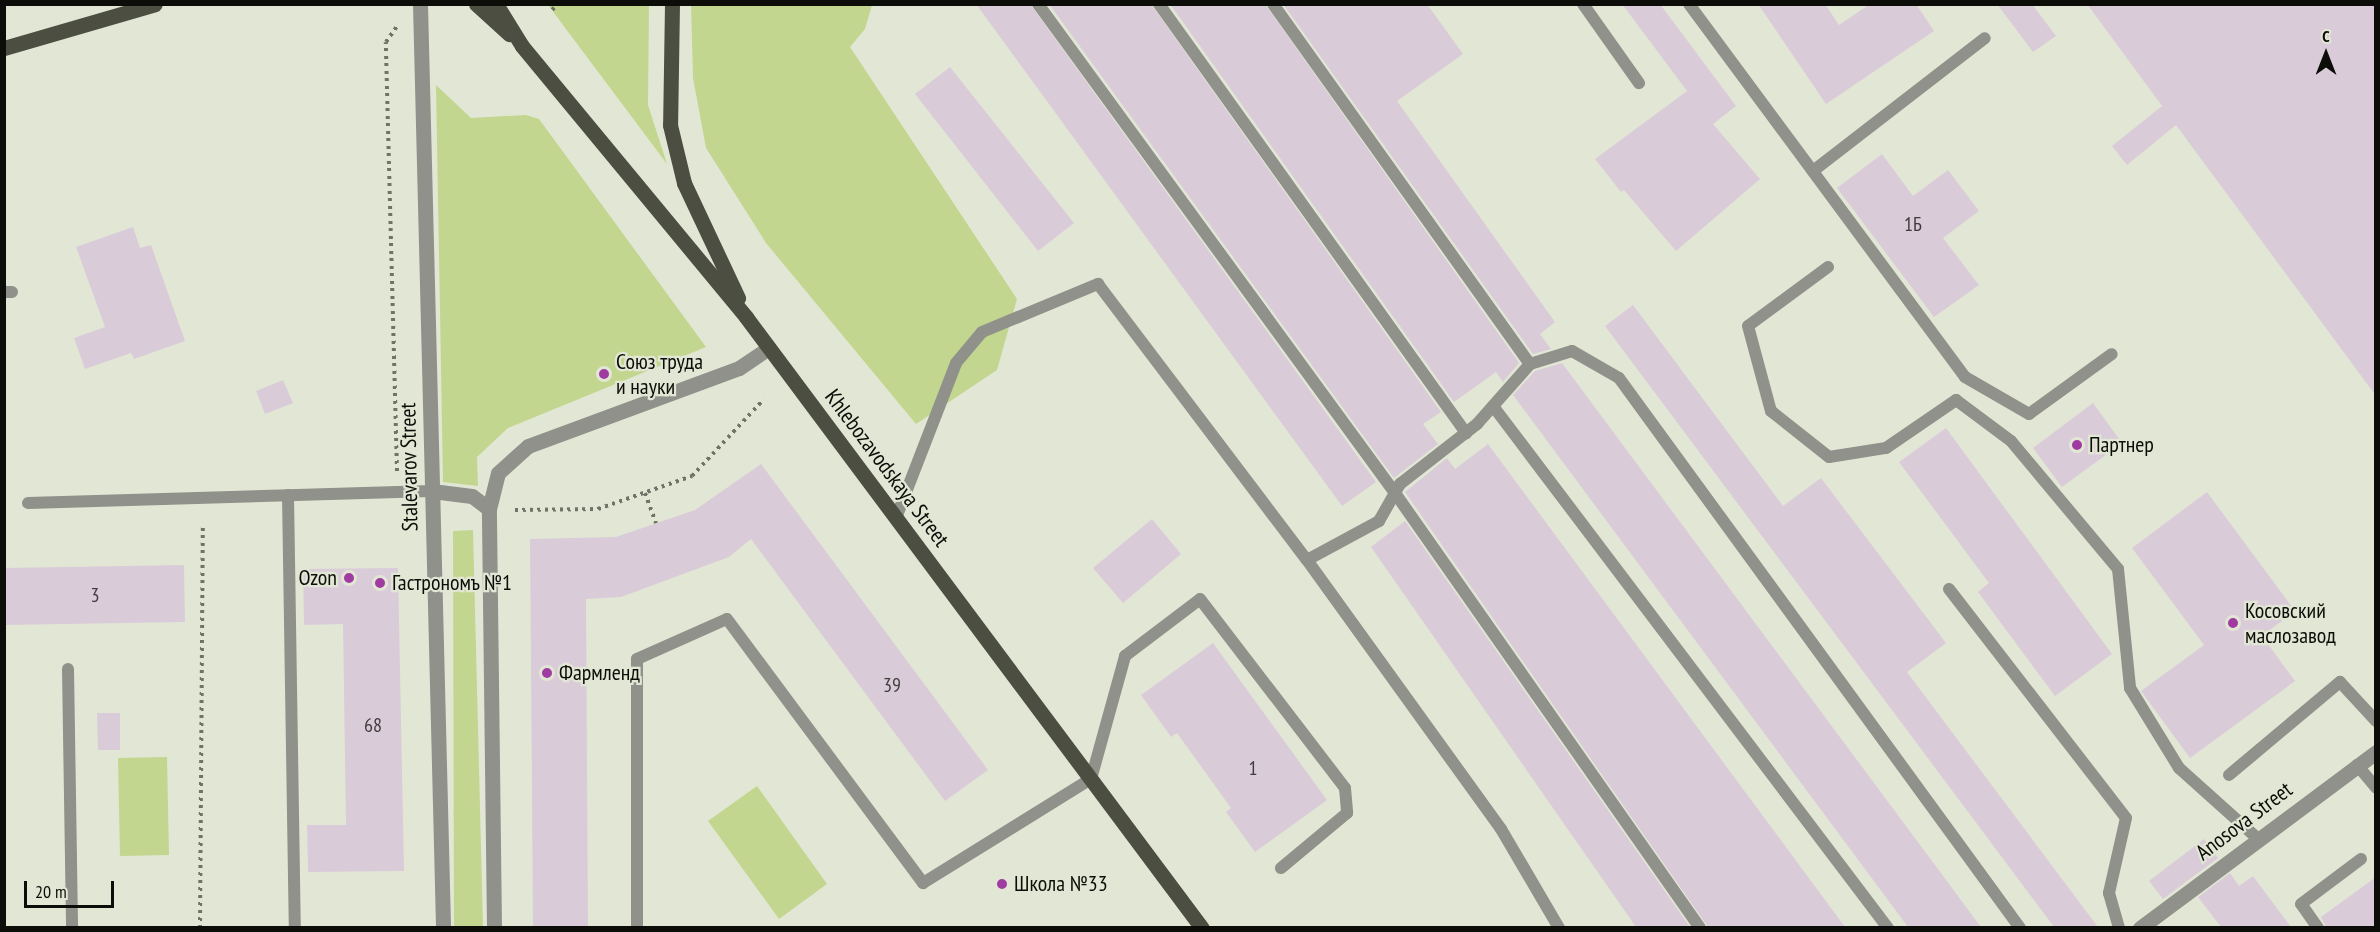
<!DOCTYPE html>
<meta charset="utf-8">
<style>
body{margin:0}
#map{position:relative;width:2380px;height:932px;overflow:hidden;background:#e2e7d5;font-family:"PT Sans Narrow",sans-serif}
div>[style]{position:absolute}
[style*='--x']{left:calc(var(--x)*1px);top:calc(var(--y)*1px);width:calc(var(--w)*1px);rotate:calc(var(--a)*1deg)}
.green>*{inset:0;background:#c3d68f}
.building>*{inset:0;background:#dacbd9}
.path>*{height:4px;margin-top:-2px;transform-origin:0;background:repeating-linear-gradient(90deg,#707368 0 3px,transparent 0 7.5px)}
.service>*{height:12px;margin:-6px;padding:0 6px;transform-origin:6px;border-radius:6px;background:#8f918a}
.minor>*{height:15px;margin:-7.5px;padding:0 7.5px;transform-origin:7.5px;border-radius:7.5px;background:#8f918a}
.tertiary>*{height:15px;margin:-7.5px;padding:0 7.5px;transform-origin:7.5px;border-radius:7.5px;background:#8f918a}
.primary>*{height:15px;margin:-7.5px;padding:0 7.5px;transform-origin:7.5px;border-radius:7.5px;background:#4b4e41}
.dots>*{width:16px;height:16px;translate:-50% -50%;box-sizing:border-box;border:3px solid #e2e7d5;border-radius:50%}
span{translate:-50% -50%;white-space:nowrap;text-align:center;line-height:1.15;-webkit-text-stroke:4.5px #e2e7d5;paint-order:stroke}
.number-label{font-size:20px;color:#403c3c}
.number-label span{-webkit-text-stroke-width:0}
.poi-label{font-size:22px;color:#0c0d08}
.left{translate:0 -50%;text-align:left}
.right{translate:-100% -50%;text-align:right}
.street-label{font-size:22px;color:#0c0d08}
.frame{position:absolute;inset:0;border:6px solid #0c0d08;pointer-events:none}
.north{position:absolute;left:2296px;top:24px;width:60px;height:60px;-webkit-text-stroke:4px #e2e7d5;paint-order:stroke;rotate:0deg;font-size:16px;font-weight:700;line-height:24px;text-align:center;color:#0c0d08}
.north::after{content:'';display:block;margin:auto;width:21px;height:27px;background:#0c0d08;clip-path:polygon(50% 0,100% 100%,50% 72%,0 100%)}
.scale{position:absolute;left:24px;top:881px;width:90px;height:27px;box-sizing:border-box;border:3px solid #0c0d08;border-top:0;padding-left:8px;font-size:18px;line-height:21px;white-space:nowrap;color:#0c0d08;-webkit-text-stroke:4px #e2e7d5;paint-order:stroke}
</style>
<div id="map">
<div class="green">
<div style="clip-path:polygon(548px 5px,649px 5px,648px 105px,667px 164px)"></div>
<div style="clip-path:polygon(691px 5px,872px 5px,865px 29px,850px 47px,1017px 299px,997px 370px,916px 424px,766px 243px,706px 148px,693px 78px)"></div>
<div style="clip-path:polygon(436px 85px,471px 118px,526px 115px,539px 119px,706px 347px,508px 428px,477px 457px,478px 486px,443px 482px)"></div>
<div style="clip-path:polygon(473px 530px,483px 927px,454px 928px,453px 531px)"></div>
<div style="clip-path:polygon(167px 757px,169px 855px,120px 856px,118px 758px)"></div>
<div style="clip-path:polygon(757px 786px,827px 884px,779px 919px,708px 821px)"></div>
</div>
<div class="building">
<div style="clip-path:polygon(976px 4px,1030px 4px,1376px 482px,1342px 506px)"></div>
<div style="clip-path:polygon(1049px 4px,1151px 4px,1441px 412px,1423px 424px,1438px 444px,1394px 478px)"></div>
<div style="clip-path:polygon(1170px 4px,1265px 4px,1519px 363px,1503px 382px,1496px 372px,1454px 402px)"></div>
<div style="clip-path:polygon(1283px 4px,1427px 4px,1463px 54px,1397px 101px,1555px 322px,1540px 334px,1551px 349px,1533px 354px)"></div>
<div style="clip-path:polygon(1622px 4px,1660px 4px,1736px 106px,1713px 124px,1760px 179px,1676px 251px,1624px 190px,1621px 192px,1595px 159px,1687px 91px)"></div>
<div style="clip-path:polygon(1758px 4px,1825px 4px,1839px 25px,1870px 4px,1916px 4px,1934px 31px,1826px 104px)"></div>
<div style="clip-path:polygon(1997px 4px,2032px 4px,2056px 36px,2033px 52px)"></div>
<div style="clip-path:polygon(2087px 4px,2376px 4px,2376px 396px,2176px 125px,2127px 165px,2112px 146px,2162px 106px)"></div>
<div style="clip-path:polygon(950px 67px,1074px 223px,1038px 251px,915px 94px)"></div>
<div style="clip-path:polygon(1882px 154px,1913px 196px,1948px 170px,1979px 211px,1943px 238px,1979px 285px,1934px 317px,1837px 188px)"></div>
<div style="clip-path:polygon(133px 227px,140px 248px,151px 245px,185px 341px,134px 359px,131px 353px,85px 369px,74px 338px,105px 327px,76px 247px)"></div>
<div style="clip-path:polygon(1633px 305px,1783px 506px,1821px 478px,1946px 643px,1907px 672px,2098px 927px,2054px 927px,1605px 326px)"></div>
<div style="clip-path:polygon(1562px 363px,1981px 927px,1908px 927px,1513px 395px,1535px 371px)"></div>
<div style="clip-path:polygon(283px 380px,293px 403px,265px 414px,256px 391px)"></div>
<div style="clip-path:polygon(2093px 403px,2122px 443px,2062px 487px,2033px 448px)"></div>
<div style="clip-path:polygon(1946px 428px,2112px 654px,2055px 696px,1978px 592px,1989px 583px,1899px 462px)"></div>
<div style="clip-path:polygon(1488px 444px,1845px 927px,1708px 927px,1405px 492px,1447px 458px,1455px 469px)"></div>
<div style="clip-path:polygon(761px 464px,988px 770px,945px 801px,751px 539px,729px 557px,621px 597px,586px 599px,588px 927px,533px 927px,530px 539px,616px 537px,695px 510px)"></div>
<div style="clip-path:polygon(2207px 492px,2295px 611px,2262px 636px,2295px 681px,2190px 758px,2141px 691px,2204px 645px,2132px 548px)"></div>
<div style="clip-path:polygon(1152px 519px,1181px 554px,1123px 603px,1093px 568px)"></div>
<div style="clip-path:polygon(1405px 521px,1690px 927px,1636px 927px,1371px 547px)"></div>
<div style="clip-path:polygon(184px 565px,185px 622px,4px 625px,4px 568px)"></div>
<div style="clip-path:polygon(398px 568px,404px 871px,308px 872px,307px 825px,346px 825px,343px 624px,304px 625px,303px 569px)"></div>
<div style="clip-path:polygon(1213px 643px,1327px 800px,1255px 852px,1226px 812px,1231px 808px,1177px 733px,1171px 737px,1141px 695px)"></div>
<div style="clip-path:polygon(97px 713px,120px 713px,120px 750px,98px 750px)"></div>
<div style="clip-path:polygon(2204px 839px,2218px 858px,2163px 899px,2149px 881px)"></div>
<div style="clip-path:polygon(2230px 873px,2239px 886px,2253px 876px,2291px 927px,2221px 927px,2198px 897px)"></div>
<div style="clip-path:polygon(2376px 877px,2376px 927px,2326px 927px,2321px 917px)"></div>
</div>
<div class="path">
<div style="--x:552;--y:10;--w:8;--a:-45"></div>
<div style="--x:397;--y:471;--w:429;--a:-91.5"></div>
<div style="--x:386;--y:42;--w:19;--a:-55"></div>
<div style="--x:645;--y:493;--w:32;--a:70"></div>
<div style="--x:515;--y:510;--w:83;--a:-0.7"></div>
<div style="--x:598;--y:509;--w:100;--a:-19.3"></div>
<div style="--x:692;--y:476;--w:105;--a:-46.9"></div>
<div style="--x:200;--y:928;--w:403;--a:-89.6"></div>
</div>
<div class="service">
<div style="--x:1038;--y:4;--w:605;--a:53.87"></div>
<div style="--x:1395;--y:493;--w:531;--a:54.96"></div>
<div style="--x:1159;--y:4;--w:528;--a:54.41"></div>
<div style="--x:1273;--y:4;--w:442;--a:54.5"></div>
<div style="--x:1583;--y:4;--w:97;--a:54.7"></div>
<div style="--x:1689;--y:4;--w:464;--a:53.5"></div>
<div style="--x:1965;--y:377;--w:74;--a:30"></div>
<div style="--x:2029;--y:414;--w:102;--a:-35.9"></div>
<div style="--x:1813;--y:171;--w:217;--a:-37.7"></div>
<div style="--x:1828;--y:267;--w:99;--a:143.6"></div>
<div style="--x:1748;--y:326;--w:88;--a:74.9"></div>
<div style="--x:1771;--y:411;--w:74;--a:38.4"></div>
<div style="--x:1829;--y:457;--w:58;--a:-9"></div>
<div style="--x:1886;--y:448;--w:85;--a:-34.4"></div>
<div style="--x:1956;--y:400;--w:69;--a:36.7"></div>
<div style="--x:2011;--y:441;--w:167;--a:50.1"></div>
<div style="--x:2118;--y:569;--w:120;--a:84.2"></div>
<div style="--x:2130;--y:688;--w:94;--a:58.5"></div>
<div style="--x:2179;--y:768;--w:106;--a:41.9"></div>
<div style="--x:4;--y:292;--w:8;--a:0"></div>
<div style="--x:1493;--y:406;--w:655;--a:52.89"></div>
<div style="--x:288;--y:495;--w:433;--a:89.1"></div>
<div style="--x:28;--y:503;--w:404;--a:-1.7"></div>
<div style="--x:896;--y:518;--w:166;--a:-68.8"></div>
<div style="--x:956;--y:363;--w:40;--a:-50"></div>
<div style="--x:982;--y:332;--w:126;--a:-22.5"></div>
<div style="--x:1098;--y:284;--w:346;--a:52.9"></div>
<div style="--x:1307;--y:560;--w:82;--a:-28.4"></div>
<div style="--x:1379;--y:521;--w:43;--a:-60.4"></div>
<div style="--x:1400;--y:484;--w:98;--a:-37.9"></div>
<div style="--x:1477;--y:424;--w:80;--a:-48.5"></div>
<div style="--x:1530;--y:364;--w:44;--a:-17.2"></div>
<div style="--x:1572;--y:351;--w:54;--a:29.9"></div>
<div style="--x:1619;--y:378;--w:681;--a:53.9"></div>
<div style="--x:1307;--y:560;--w:332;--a:54.2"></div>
<div style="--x:1501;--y:829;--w:115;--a:59.6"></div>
<div style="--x:1949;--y:589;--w:289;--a:52.3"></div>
<div style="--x:2126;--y:818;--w:77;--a:102.8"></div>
<div style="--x:2109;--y:893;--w:36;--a:74"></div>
<div style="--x:68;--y:669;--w:259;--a:89.1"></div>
<div style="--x:2357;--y:765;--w:30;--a:50"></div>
<div style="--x:2229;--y:775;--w:145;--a:-40"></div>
<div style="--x:2340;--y:682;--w:53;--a:47.3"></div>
<div style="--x:637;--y:928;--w:269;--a:-90"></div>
<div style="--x:637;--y:659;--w:98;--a:-24"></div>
<div style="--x:727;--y:619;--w:329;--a:53.4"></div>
<div style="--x:923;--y:883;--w:198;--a:-31.8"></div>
<div style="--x:1091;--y:779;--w:128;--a:-74.5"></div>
<div style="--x:1125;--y:656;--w:94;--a:-37.2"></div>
<div style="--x:1200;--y:599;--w:238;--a:52.5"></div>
<div style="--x:1345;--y:788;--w:25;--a:85"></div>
<div style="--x:1347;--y:813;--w:86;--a:140.2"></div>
<div style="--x:2318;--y:928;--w:29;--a:-125"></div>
<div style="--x:2301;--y:904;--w:75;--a:-36.9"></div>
</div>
<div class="minor">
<div style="--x:2140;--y:928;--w:294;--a:-36.7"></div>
</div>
<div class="tertiary">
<div style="--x:420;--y:4;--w:924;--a:88.57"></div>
<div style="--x:432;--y:491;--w:40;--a:7.1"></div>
<div style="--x:472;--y:496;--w:21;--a:37"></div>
<div style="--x:494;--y:928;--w:419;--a:-90.7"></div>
<div style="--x:489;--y:509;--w:37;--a:-76"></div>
<div style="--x:498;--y:473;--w:40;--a:-42"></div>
<div style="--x:528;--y:446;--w:225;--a:-20.3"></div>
<div style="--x:739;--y:368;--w:36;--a:-34"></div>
</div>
<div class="primary">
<div style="--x:476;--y:4;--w:45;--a:42.3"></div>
<div style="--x:496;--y:4;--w:49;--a:58.2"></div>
<div style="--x:522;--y:46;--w:352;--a:50.4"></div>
<div style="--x:746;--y:317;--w:762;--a:53.27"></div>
<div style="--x:672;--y:4;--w:121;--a:90.9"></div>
<div style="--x:670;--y:125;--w:60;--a:76.4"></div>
<div style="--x:684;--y:183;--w:127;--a:64.8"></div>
<div style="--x:4;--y:48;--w:157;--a:-16.2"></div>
</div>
<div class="dots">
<div style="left:604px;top:374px;background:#a03ca1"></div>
<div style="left:2077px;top:445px;background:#a03ca1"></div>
<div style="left:349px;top:578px;background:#a03ca1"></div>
<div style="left:380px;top:583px;background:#a03ca1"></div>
<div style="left:2233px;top:623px;background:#a03ca1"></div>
<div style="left:547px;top:673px;background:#a03ca1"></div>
<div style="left:1002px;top:884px;background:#a03ca1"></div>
</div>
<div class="number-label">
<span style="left:1913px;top:224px">1Б</span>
<span style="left:95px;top:595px">3</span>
<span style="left:892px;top:685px">39</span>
<span style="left:373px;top:725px">68</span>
<span style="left:1253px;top:768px">1</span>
</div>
<div class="poi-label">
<span class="left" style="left:616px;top:374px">Союз труда<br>и науки</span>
<span class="left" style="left:2089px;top:445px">Партнер</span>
<span class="right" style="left:337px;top:578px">Ozon</span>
<span class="left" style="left:392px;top:583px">Гастрономъ №1</span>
<span class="left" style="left:2245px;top:623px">Косовский<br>маслозавод</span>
<span class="left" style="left:559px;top:673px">Фармленд</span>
<span class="left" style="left:1014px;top:884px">Школа №33</span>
</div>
<div class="street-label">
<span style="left:409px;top:467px;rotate:-91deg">Stalevarov Street</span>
<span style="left:887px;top:468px;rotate:53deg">Khlebozavodskaya Street</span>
<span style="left:2244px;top:821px;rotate:-37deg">Anosova Street</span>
</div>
<div class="frame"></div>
<div class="north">С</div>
<div class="scale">20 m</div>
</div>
